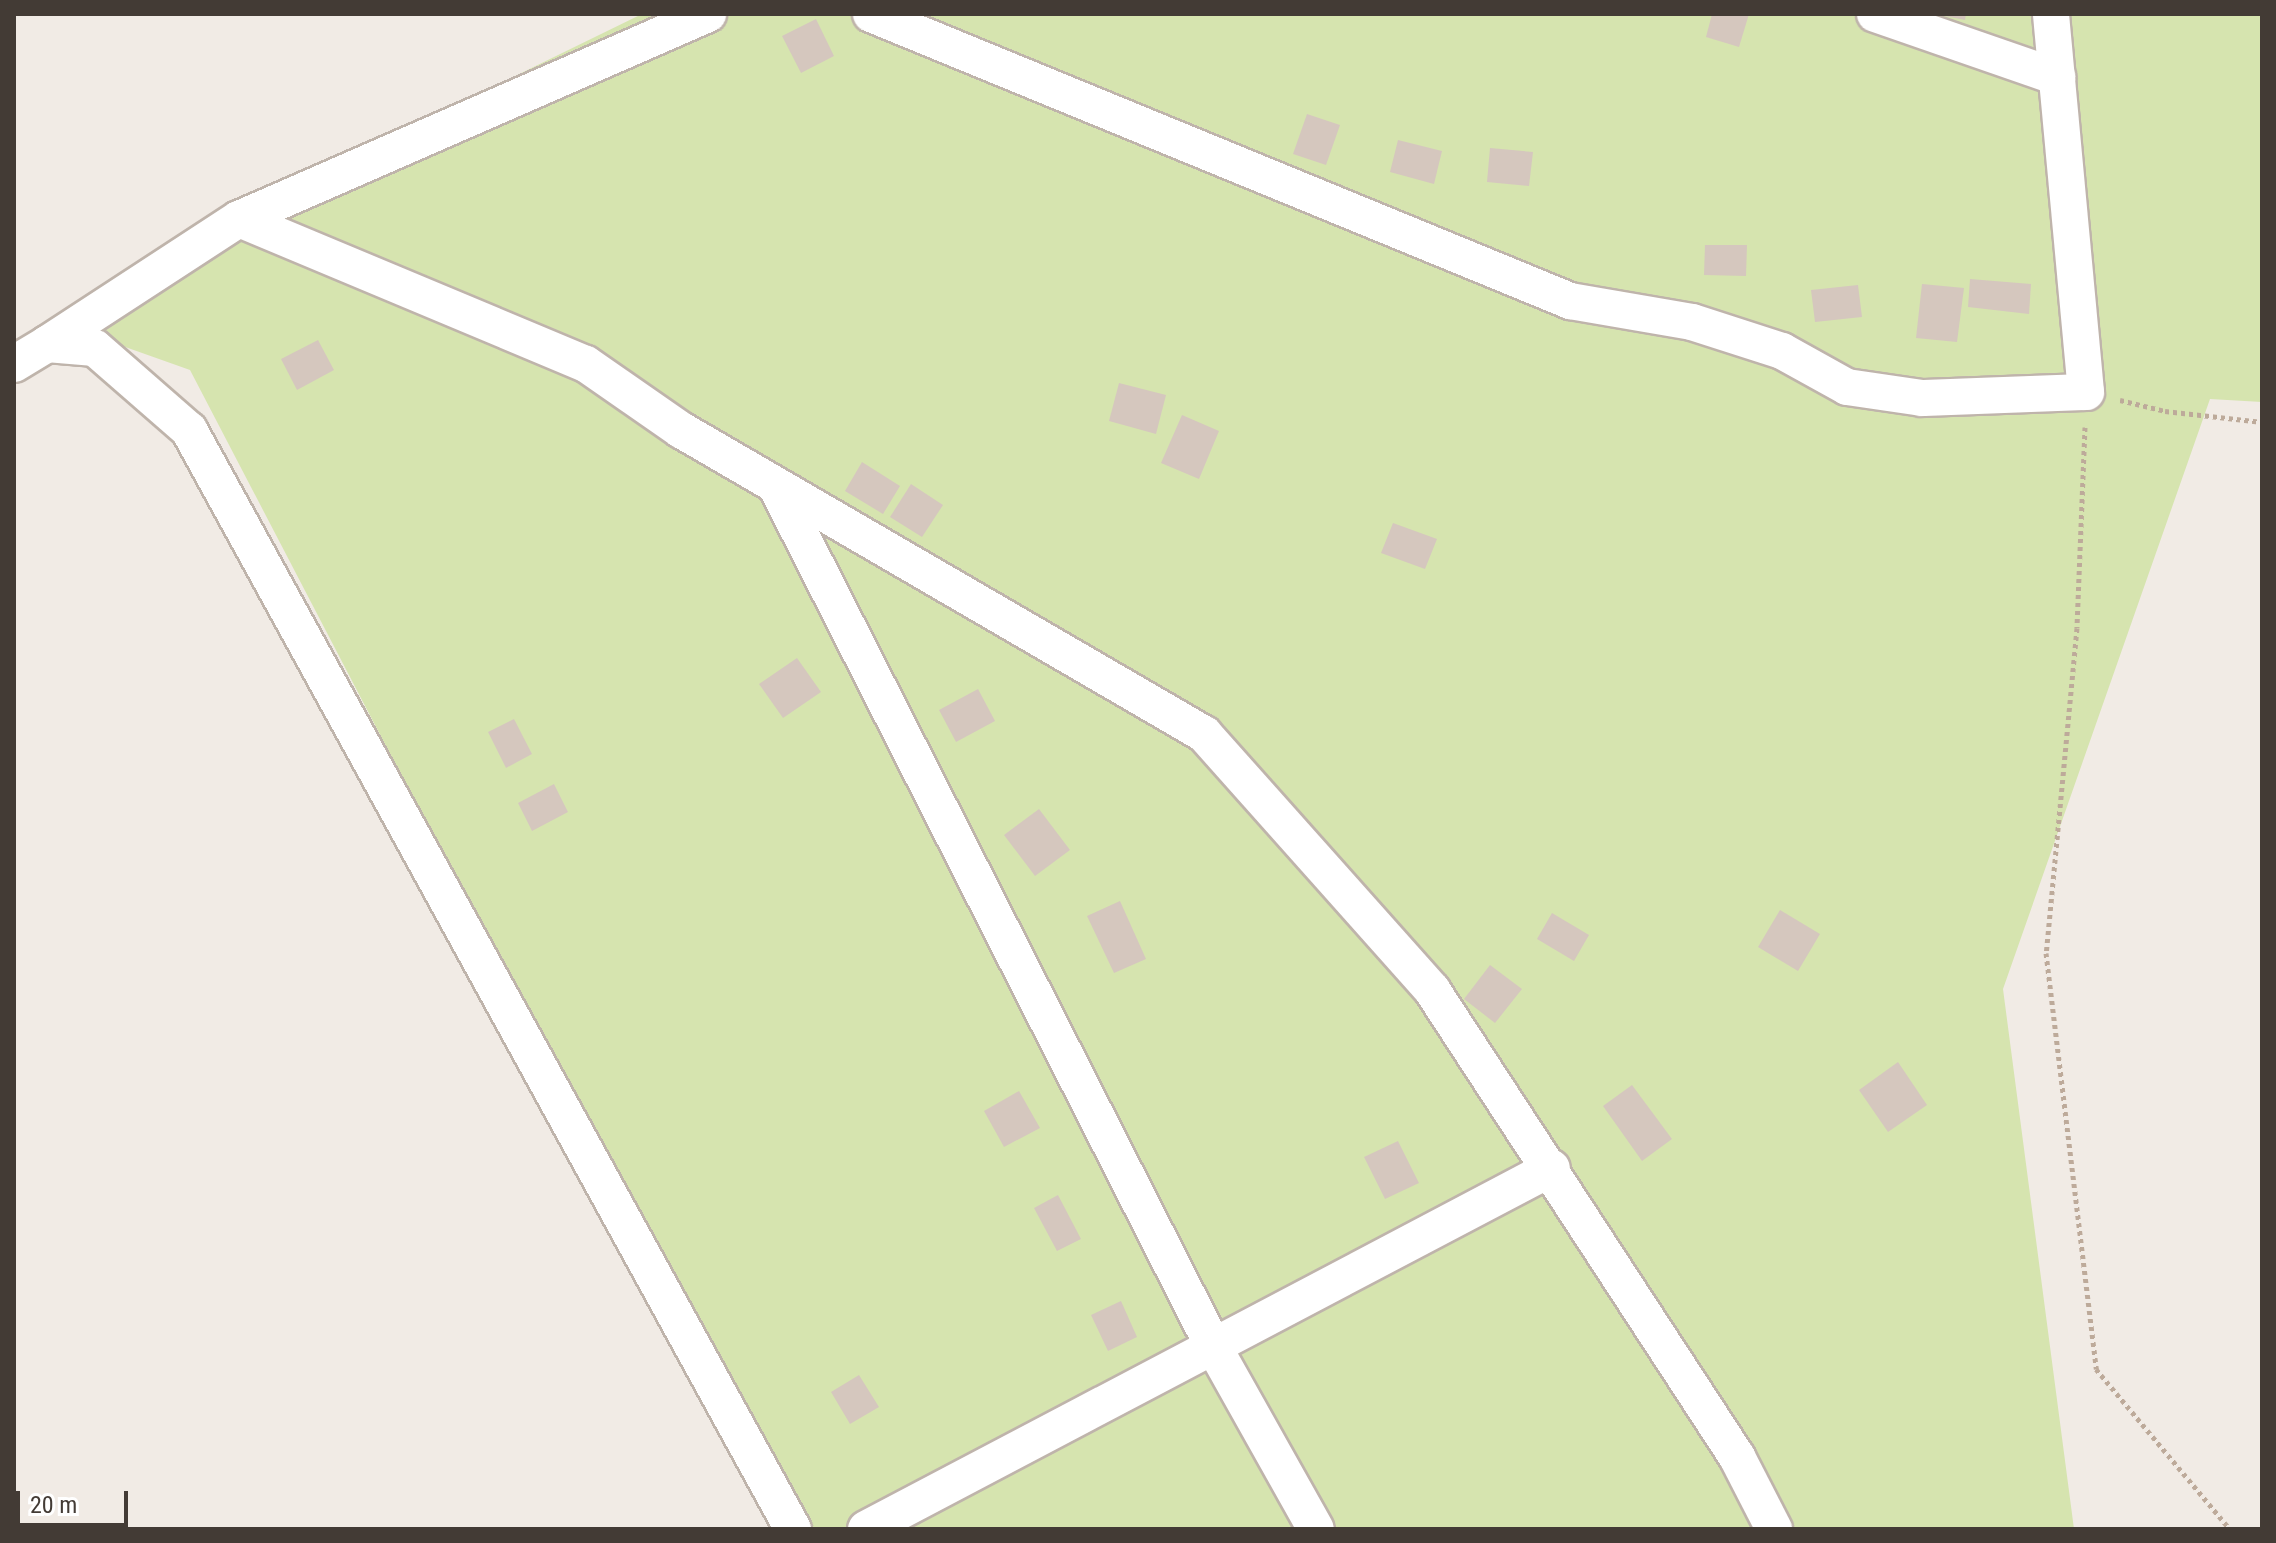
<!DOCTYPE html>
<style>
body{margin:0}
#map{position:relative;width:2276px;height:1543px;overflow:hidden;background:#f1ebe5;font-family:"Roboto Condensed",sans-serif}
div>[style]{position:absolute}
[style*='--x']{left:calc(var(--x)*1px);top:calc(var(--y)*1px);width:calc(var(--w)*1px);rotate:calc(var(--a)*1deg)}
.green>*{inset:0;background:#d6e4af}
.building>*{inset:0;background:#d5c7be}
.path>*{height:5px;margin-top:-2.5px;transform-origin:0;background:repeating-linear-gradient(90deg,#bdaa9a 0 4px,transparent 0 8px)}
.roads{filter:drop-shadow(2px 0 #bfb4ab) drop-shadow(-2px 0 #bfb4ab) drop-shadow(0 2px #bfb4ab) drop-shadow(0 -2px #bfb4ab)}
.minor>*{height:36px;margin:-18px;padding:0 18px;transform-origin:18px;border-radius:18px;background:#fff}
span{translate:-50% -50%;white-space:nowrap;text-align:center;line-height:1.15;-webkit-text-stroke:6px #fff;paint-order:stroke}
.frame{position:absolute;inset:0;border:16px solid #433b35;pointer-events:none}
.scale{position:absolute;left:16px;top:1491px;width:112px;height:36px;box-sizing:border-box;border:4px solid #433b35;border-top:0;padding-left:10px;font-size:24px;line-height:28px;white-space:nowrap;color:#433b35;-webkit-text-stroke:6px #fff;paint-order:stroke}
</style>
<div id="map">
<div class="green">
<div style="clip-path:polygon(642px 14px,2262px 14px,2262px 402px,2210px 399px,2003px 989px,2074px 1529px,794px 1529px,190px 370px,83px 332px,509px 79px)"></div>
</div>
<div class="building">
<div style="clip-path:polygon(1712px 14px,1749px 14px,1739px 47px,1706px 37px)"></div>
<div style="clip-path:polygon(1935px 14px,1966px 14px,1965px 20px)"></div>
<div style="clip-path:polygon(816px 19px,834px 56px,801px 73px,782px 36px)"></div>
<div style="clip-path:polygon(1307px 114px,1340px 125px,1326px 165px,1293px 154px)"></div>
<div style="clip-path:polygon(1398px 140px,1442px 151px,1434px 184px,1390px 172px)"></div>
<div style="clip-path:polygon(1490px 148px,1533px 152px,1529px 186px,1487px 182px)"></div>
<div style="clip-path:polygon(1705px 245px,1747px 245px,1746px 276px,1704px 275px)"></div>
<div style="clip-path:polygon(1970px 279px,2031px 284px,2029px 314px,1968px 307px)"></div>
<div style="clip-path:polygon(1922px 284px,1964px 288px,1957px 342px,1916px 338px)"></div>
<div style="clip-path:polygon(1858px 285px,1862px 317px,1815px 322px,1811px 290px)"></div>
<div style="clip-path:polygon(318px 340px,334px 370px,297px 390px,281px 359px)"></div>
<div style="clip-path:polygon(1119px 383px,1166px 395px,1156px 434px,1109px 421px)"></div>
<div style="clip-path:polygon(1182px 415px,1219px 431px,1199px 479px,1161px 463px)"></div>
<div style="clip-path:polygon(862px 462px,900px 486px,883px 514px,845px 491px)"></div>
<div style="clip-path:polygon(911px 484px,943px 505px,922px 537px,890px 517px)"></div>
<div style="clip-path:polygon(1393px 523px,1437px 539px,1425px 569px,1381px 553px)"></div>
<div style="clip-path:polygon(797px 658px,821px 692px,783px 718px,759px 684px)"></div>
<div style="clip-path:polygon(978px 689px,995px 721px,956px 742px,939px 710px)"></div>
<div style="clip-path:polygon(514px 719px,532px 754px,506px 768px,488px 732px)"></div>
<div style="clip-path:polygon(554px 784px,568px 812px,532px 831px,518px 803px)"></div>
<div style="clip-path:polygon(1039px 809px,1070px 850px,1035px 876px,1004px 835px)"></div>
<div style="clip-path:polygon(1120px 901px,1146px 959px,1114px 973px,1087px 916px)"></div>
<div style="clip-path:polygon(1780px 910px,1820px 934px,1798px 971px,1758px 947px)"></div>
<div style="clip-path:polygon(1552px 913px,1589px 935px,1574px 961px,1537px 939px)"></div>
<div style="clip-path:polygon(1490px 965px,1522px 989px,1495px 1023px,1464px 999px)"></div>
<div style="clip-path:polygon(1898px 1062px,1927px 1105px,1888px 1132px,1859px 1090px)"></div>
<div style="clip-path:polygon(1632px 1085px,1672px 1139px,1642px 1161px,1603px 1106px)"></div>
<div style="clip-path:polygon(1019px 1091px,1040px 1128px,1004px 1147px,984px 1111px)"></div>
<div style="clip-path:polygon(1398px 1141px,1419px 1183px,1385px 1199px,1364px 1157px)"></div>
<div style="clip-path:polygon(1058px 1195px,1081px 1239px,1057px 1251px,1034px 1208px)"></div>
<div style="clip-path:polygon(1121px 1301px,1137px 1337px,1108px 1351px,1091px 1315px)"></div>
<div style="clip-path:polygon(859px 1375px,879px 1407px,850px 1424px,831px 1392px)"></div>
</div>
<div class="path">
<div style="--x:2120;--y:400;--w:46;--a:13.7"></div>
<div style="--x:2165;--y:411;--w:98;--a:6.5"></div>
<div style="--x:2085;--y:427;--w:201;--a:92.3"></div>
<div style="--x:2077;--y:628;--w:326;--a:95.4"></div>
<div style="--x:2046;--y:953;--w:419;--a:83.1"></div>
<div style="--x:2096;--y:1369;--w:209;--a:50.1"></div>
</div>
<div class="roads">
<div class="minor">
<div style="--x:871;--y:14;--w:756;--a:22.32"></div>
<div style="--x:1570;--y:301;--w:124;--a:9.8"></div>
<div style="--x:1692;--y:322;--w:95;--a:17.9"></div>
<div style="--x:1782;--y:351;--w:74;--a:29"></div>
<div style="--x:1847;--y:387;--w:76;--a:8.3"></div>
<div style="--x:1922;--y:398;--w:164;--a:-2.1"></div>
<div style="--x:2086;--y:392;--w:380;--a:-95.3"></div>
<div style="--x:1875;--y:14;--w:193;--a:19.1"></div>
<div style="--x:239;--y:219;--w:512;--a:-23.61"></div>
<div style="--x:47;--y:344;--w:229;--a:-33.1"></div>
<div style="--x:239;--y:219;--w:376;--a:22.7"></div>
<div style="--x:586;--y:364;--w:116;--a:34.8"></div>
<div style="--x:681;--y:430;--w:605;--a:30.17"></div>
<div style="--x:1204;--y:734;--w:343;--a:48.3"></div>
<div style="--x:1432;--y:990;--w:558;--a:56.85"></div>
<div style="--x:1737;--y:1457;--w:81;--a:62.8"></div>
<div style="--x:14;--y:364;--w:39;--a:-31"></div>
<div style="--x:47;--y:344;--w:48;--a:4.8"></div>
<div style="--x:95;--y:348;--w:125;--a:41.1"></div>
<div style="--x:189;--y:430;--w:1254;--a:61.21"></div>
<div style="--x:776;--y:486;--w:962;--a:63.06"></div>
<div style="--x:1212;--y:1344;--w:212;--a:60.7"></div>
<div style="--x:866;--y:1529;--w:775;--a:-27.76"></div>
</div>
</div>
<div class="frame"></div>
<div class="scale">20 m</div>
</div>
